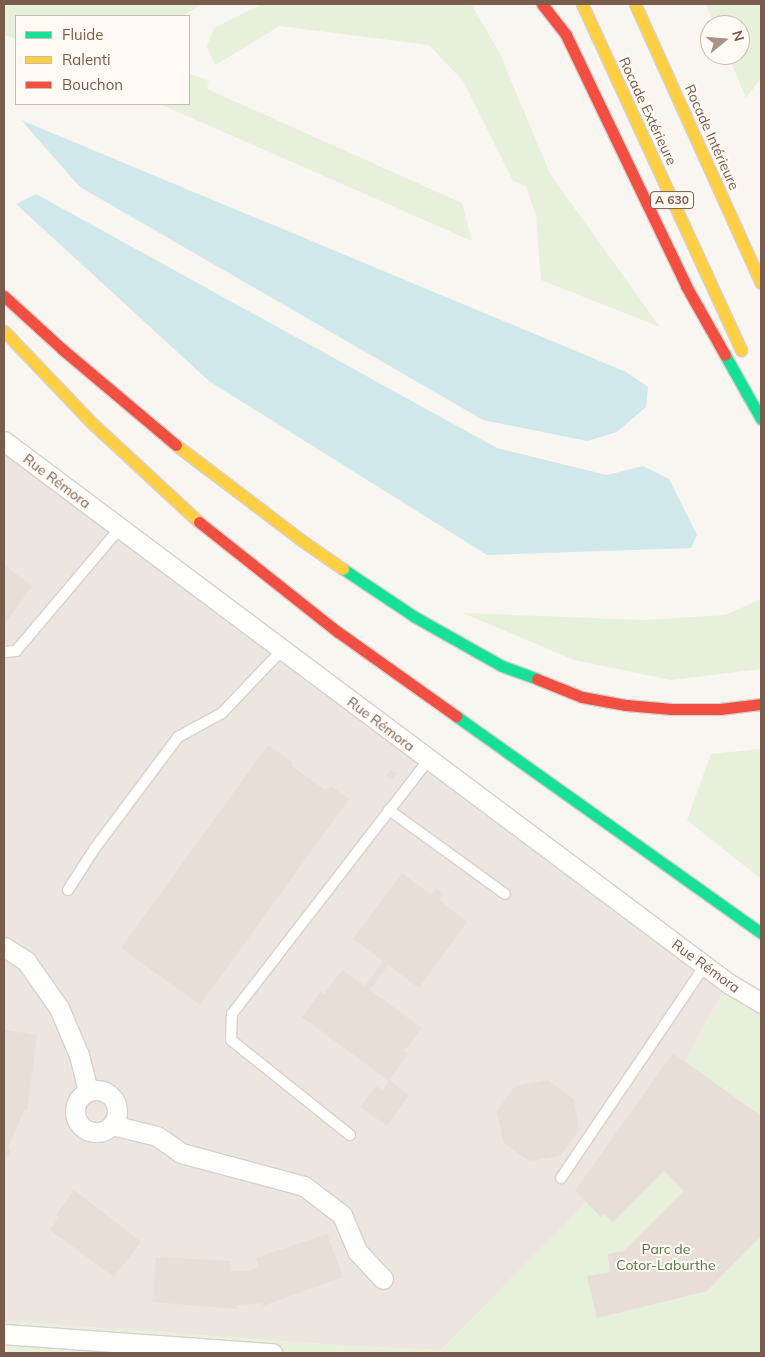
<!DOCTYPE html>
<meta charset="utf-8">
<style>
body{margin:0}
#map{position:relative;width:765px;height:1357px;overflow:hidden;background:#f9f5f0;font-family:Mulish,sans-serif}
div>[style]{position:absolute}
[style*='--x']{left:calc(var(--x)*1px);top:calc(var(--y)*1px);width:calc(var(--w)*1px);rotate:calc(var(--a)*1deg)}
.industrial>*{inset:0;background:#ede5e0}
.green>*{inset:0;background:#e7f0db}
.water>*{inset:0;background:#d0e8ea}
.building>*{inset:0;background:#e6ded7}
.roads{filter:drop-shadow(1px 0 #d7d1cb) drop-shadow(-1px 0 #d7d1cb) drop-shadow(0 1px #d7d1cb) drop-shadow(0 -1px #d7d1cb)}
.lane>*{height:10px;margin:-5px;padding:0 5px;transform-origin:5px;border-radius:5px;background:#fefefd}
.street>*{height:19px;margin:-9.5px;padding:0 9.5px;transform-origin:9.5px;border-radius:9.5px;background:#fefefd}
.street>.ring{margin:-9.5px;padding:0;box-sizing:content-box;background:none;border:19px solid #fefefd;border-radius:50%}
.fast>*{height:11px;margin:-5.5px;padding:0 5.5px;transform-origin:5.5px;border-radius:5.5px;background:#16e098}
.slow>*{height:11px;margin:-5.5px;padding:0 5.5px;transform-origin:5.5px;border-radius:5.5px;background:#ffcf43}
.jam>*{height:11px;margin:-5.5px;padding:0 5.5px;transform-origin:5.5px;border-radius:5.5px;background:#f24e42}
span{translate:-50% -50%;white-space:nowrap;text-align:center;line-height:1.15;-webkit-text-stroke:4px #fffaf3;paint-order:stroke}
.shield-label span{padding:1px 4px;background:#fffaf3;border:1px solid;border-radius:4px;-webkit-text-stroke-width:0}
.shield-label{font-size:12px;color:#7a5c4d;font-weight:700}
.street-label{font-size:14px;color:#7a5c4d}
.park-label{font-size:14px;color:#537a41}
.frame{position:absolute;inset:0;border:5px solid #7a5c4d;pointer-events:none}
.legend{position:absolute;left:15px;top:15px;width:175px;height:90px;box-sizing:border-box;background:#fffaf3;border:1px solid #cabbb1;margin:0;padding:6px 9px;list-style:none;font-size:15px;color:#7a5c4d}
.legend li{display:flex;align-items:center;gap:10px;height:25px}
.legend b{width:25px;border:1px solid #cabbb1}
.north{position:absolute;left:700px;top:15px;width:50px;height:50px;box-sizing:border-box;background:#fffaf3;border:1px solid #cabbb1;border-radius:50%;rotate:73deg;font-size:14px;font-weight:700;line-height:20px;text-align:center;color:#7a5c4d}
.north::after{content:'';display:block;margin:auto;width:18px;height:22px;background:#a69286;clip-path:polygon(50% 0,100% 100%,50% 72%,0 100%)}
</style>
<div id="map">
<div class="industrial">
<div style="clip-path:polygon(4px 441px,728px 983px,632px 1156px,441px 1350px,351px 1346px,4px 1321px)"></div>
</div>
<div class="green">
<div style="clip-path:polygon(4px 4px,201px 4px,183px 16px,16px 16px,16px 39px,4px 35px)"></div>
<div style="clip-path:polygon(262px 4px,471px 4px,499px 52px,550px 174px,660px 327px,541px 280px,536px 215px,526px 186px,513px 181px,463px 81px,429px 45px,280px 26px,215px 65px,207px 46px,214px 28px)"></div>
<div style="clip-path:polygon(706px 4px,761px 4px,761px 78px,746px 98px,728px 55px,740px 55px,740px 25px,715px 25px)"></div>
<div style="clip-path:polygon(189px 73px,209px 81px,207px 89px,462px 203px,472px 241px,160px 104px,189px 104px)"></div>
<div style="clip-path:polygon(761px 599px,761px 669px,671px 680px,574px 660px,463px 613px,645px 620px,726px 615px)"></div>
<div style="clip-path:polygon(761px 749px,761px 879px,687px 820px,711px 754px)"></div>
<div style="clip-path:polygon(728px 983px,761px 1009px,761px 1353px,4px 1353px,4px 1321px,351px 1346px,441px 1350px,632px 1156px)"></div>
</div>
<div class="water">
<div style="clip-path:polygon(21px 120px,626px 372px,648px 387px,646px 407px,617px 432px,587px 441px,483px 420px,80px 187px)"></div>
<div style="clip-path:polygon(36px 194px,497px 448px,607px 475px,643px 466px,669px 479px,697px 535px,691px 548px,487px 555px,209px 381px,16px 204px)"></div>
</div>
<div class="building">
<div style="clip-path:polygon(4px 565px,32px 586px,4px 625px)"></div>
<div style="clip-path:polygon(268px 745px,292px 762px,292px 766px,324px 789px,332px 787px,349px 799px,200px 1005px,121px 948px)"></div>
<div style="clip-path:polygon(391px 770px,397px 774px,392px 780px,386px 776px)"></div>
<div style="clip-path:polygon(402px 873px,431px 895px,436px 888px,444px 894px,439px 900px,467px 922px,419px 988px,388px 965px,370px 990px,422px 1028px,404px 1051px,408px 1054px,389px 1080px,409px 1095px,387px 1126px,360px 1107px,376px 1086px,382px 1090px,389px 1081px,302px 1017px,321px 991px,324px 994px,342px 970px,365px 986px,383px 961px,353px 939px)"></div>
<div style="clip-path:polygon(4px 1030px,37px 1035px,27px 1111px,24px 1110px,8px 1148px,11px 1150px,4px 1162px)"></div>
<div style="clip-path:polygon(673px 1053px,761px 1116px,761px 1236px,707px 1291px,597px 1318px,587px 1276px,610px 1272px,608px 1254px,624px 1251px,684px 1191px,664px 1171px,613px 1222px,604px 1214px,601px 1217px,575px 1191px)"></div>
<div style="clip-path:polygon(548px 1080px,574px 1099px,579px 1130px,560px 1156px,529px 1161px,503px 1142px,497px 1111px,515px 1086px)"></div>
<div style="clip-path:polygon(74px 1190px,141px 1242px,114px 1277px,50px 1230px,59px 1217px,56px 1215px)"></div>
<div style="clip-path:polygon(327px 1234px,343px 1277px,263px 1306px,262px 1303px,237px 1305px,237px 1309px,152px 1302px,156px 1257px,231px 1261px,230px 1271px,250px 1271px,259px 1267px,256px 1258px)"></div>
</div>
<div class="roads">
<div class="lane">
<div style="--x:4;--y:652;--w:12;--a:-5"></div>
<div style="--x:16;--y:651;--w:161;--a:-49.8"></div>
<div style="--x:389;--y:810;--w:143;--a:35.9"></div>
<div style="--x:68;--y:890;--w:50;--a:-57.3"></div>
<div style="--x:95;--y:848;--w:139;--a:-53.2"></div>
<div style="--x:178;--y:737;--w:50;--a:-28.6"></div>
<div style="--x:222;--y:713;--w:87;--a:-46.4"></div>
<div style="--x:350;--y:1135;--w:152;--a:-141.4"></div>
<div style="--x:231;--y:1040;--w:26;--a:-88"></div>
<div style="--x:232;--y:1014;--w:322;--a:-52.3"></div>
<div style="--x:561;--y:1178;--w:257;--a:-55.9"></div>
</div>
<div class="street">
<div style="--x:4;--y:441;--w:904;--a:36.82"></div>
<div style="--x:728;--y:983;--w:39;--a:31"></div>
<div style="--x:4;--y:947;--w:26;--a:32"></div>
<div style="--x:26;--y:961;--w:57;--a:54.9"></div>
<div style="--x:59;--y:1008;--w:51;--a:66.9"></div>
<div style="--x:79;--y:1055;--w:37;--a:76"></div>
<div class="ring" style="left:75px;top:1090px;width:23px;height:23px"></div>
<div style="--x:112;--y:1125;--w:46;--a:13.7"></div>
<div style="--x:157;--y:1136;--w:29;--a:35"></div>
<div style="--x:181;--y:1153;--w:127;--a:15"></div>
<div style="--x:304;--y:1186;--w:48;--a:37.3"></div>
<div style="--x:342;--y:1215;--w:39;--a:67"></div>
<div style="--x:357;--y:1251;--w:38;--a:47"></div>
<div style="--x:4;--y:1334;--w:269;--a:4.1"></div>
</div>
<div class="fast">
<div style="--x:725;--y:355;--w:73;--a:60.6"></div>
<div style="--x:343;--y:569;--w:87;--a:33.7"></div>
<div style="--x:415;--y:617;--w:100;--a:29.4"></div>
<div style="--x:502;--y:666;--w:37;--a:20"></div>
<div style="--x:456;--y:716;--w:374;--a:35.4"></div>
</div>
<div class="slow">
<div style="--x:582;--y:4;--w:381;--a:65.3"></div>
<div style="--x:635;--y:4;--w:306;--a:65.7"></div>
<div style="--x:4;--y:331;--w:129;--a:46.3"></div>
<div style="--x:93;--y:424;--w:144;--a:42.8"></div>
<div style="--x:176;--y:445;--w:157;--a:37.2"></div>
<div style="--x:301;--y:540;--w:51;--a:34.6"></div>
</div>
<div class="jam">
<div style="--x:542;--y:4;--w:39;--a:52"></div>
<div style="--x:566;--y:35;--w:278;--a:64.4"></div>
<div style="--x:686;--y:286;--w:79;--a:60.5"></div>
<div style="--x:4;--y:296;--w:79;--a:42.4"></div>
<div style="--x:62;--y:349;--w:149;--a:40.1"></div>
<div style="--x:199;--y:522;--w:177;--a:38.4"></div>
<div style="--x:338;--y:632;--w:145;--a:35.4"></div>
<div style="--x:537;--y:679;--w:48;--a:21.8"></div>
<div style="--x:582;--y:697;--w:45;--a:10.3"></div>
<div style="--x:626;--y:705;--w:46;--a:5"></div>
<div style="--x:672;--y:709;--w:48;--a:0"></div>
<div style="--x:720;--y:709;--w:41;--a:-7"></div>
</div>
</div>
<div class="shield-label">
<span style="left:672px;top:200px">A 630</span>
</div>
<div class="street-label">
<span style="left:648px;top:111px;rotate:65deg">Rocade Extérieure</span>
<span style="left:712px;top:137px;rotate:66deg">Rocade Intérieure</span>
<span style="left:57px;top:481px;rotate:37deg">Rue Rémora</span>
<span style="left:381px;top:724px;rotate:37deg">Rue Rémora</span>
<span style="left:706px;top:966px;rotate:36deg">Rue Rémora</span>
</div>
<div class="park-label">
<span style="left:666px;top:1257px">Parc de<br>Cotor-Laburthe</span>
</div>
<div class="frame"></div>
<ul class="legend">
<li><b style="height:6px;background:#16e098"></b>Fluide</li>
<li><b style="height:6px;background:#ffcf43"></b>Ralenti</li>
<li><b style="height:6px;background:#f24e42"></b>Bouchon</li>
</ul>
<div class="north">N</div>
</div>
